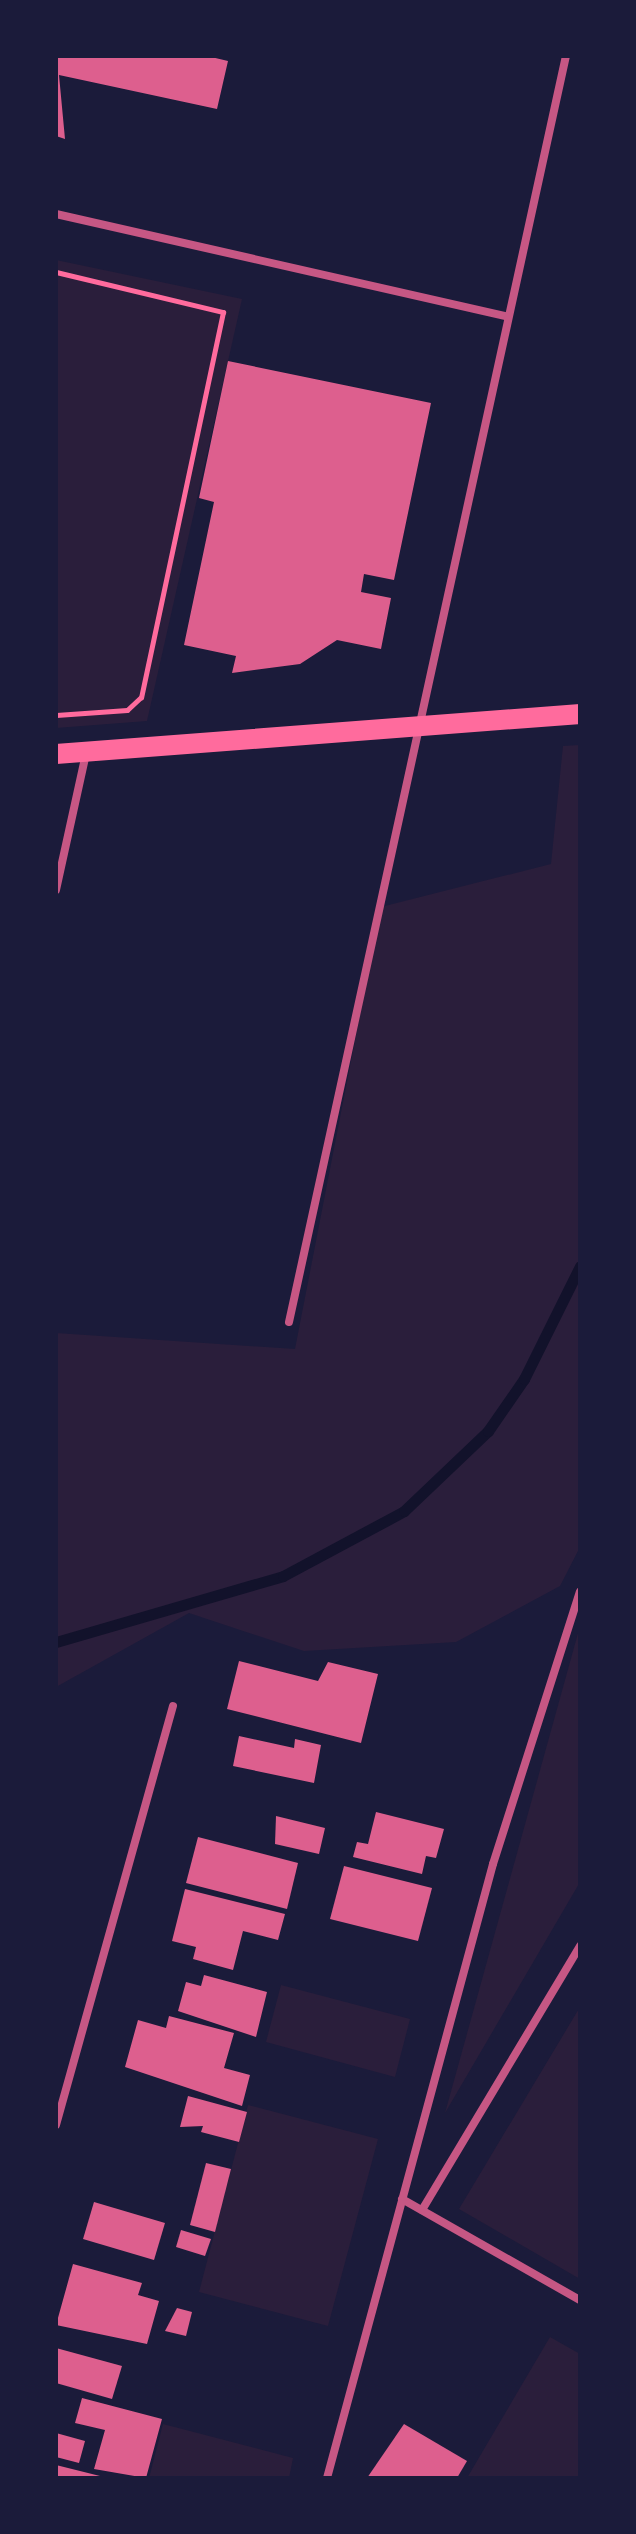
<!DOCTYPE html>
<style>
body{margin:0}
#map{position:relative;width:636px;height:2534px;overflow:hidden;background:#1b1b3a;font-family:"Fira Sans Condensed",sans-serif}
div>[style]{position:absolute}
[style*='--x']{left:calc(var(--x)*1px);top:calc(var(--y)*1px);width:calc(var(--w)*1px);rotate:calc(var(--a)*1deg)}
.green>*{inset:0;background:#2a1e3b}
.stream>*{height:11px;margin:-5.5px;padding:0 5.5px;transform-origin:5.5px;border-radius:5.5px;background:#12122b}
.building>*{inset:0;background:#dd5f8e}
.path>*{height:5px;margin:-2.5px;padding:0 2.5px;transform-origin:2.5px;border-radius:2.5px;background:#ff6b9d}
.minor>*{height:8px;margin:-4px;padding:0 4px;transform-origin:4px;border-radius:4px;background:#c65784}
.primary>*{height:20px;margin:-10px;padding:0 10px;transform-origin:10px;border-radius:10px;background:#ff6b9d}
span{translate:-50% -50%;white-space:nowrap;text-align:center;line-height:1.15;-webkit-text-stroke:8px #1b1b3a;paint-order:stroke}
.frame{position:absolute;inset:0;border:58px solid #1b1b3a;pointer-events:none}
</style>
<div id="map">
<div class="green">
<div style="clip-path:polygon(56px 260px,242px 299px,147px 721px,56px 728px)"></div>
<div style="clip-path:polygon(580px 745px,580px 1547px,560px 1586px,456px 1642px,304px 1651px,189px 1613px,56px 1687px,56px 1333px,295px 1349px,381px 907px,551px 864px,563px 746px)"></div>
<div style="clip-path:polygon(580px 1626px,580px 1882px,445px 2113px)"></div>
<div style="clip-path:polygon(281px 1985px,410px 2019px,395px 2077px,266px 2042px)"></div>
<div style="clip-path:polygon(580px 2007px,580px 2279px,459px 2209px)"></div>
<div style="clip-path:polygon(248px 2105px,378px 2139px,328px 2326px,199px 2292px)"></div>
<div style="clip-path:polygon(550px 2337px,580px 2354px,580px 2478px,467px 2478px)"></div>
<div style="clip-path:polygon(163px 2424px,293px 2458px,289px 2478px,149px 2478px)"></div>
</div>
<div class="stream">
<div style="--x:56;--y:1642;--w:236;--a:-16.2"></div>
<div style="--x:283;--y:1576;--w:137;--a:-28.2"></div>
<div style="--x:404;--y:1511;--w:116;--a:-43.6"></div>
<div style="--x:488;--y:1431;--w:63;--a:-55.3"></div>
<div style="--x:524;--y:1379;--w:126;--a:-63.6"></div>
</div>
<div class="building">
<div style="clip-path:polygon(56px 56px,207px 56px,228px 61px,217px 109px,59px 75px,65px 139px,56px 136px)"></div>
<div style="clip-path:polygon(228px 361px,431px 403px,394px 580px,364px 574px,361px 592px,391px 598px,381px 649px,337px 640px,300px 664px,232px 673px,236px 656px,184px 645px,214px 502px,199px 498px)"></div>
<div style="clip-path:polygon(239px 1661px,318px 1681px,328px 1662px,378px 1674px,361px 1743px,227px 1709px)"></div>
<div style="clip-path:polygon(239px 1736px,294px 1748px,295px 1739px,321px 1745px,314px 1783px,233px 1766px)"></div>
<div style="clip-path:polygon(376px 1812px,444px 1829px,436px 1858px,426px 1856px,422px 1874px,353px 1857px,357px 1842px,368px 1844px)"></div>
<div style="clip-path:polygon(276px 1816px,325px 1828px,319px 1854px,275px 1844px)"></div>
<div style="clip-path:polygon(198px 1837px,298px 1863px,287px 1909px,186px 1883px)"></div>
<div style="clip-path:polygon(344px 1866px,432px 1888px,418px 1941px,330px 1919px)"></div>
<div style="clip-path:polygon(185px 1889px,285px 1914px,278px 1940px,243px 1931px,233px 1970px,193px 1959px,196px 1947px,172px 1941px)"></div>
<div style="clip-path:polygon(204px 1975px,267px 1992px,256px 2037px,178px 2011px,186px 1982px,201px 1986px)"></div>
<div style="clip-path:polygon(169px 2016px,234px 2033px,224px 2068px,250px 2075px,242px 2106px,125px 2067px,138px 2020px,166px 2028px)"></div>
<div style="clip-path:polygon(188px 2096px,247px 2112px,239px 2142px,201px 2132px,203px 2126px,180px 2127px)"></div>
<div style="clip-path:polygon(206px 2163px,231px 2169px,215px 2232px,190px 2225px)"></div>
<div style="clip-path:polygon(94px 2202px,165px 2223px,154px 2260px,83px 2239px)"></div>
<div style="clip-path:polygon(181px 2230px,211px 2239px,205px 2256px,176px 2247px)"></div>
<div style="clip-path:polygon(73px 2264px,142px 2283px,138px 2295px,159px 2301px,147px 2344px,56px 2325px)"></div>
<div style="clip-path:polygon(177px 2308px,192px 2312px,186px 2336px,165px 2331px)"></div>
<div style="clip-path:polygon(56px 2348px,122px 2366px,112px 2399px,56px 2383px)"></div>
<div style="clip-path:polygon(82px 2398px,162px 2419px,146px 2478px,94px 2469px,105px 2430px,75px 2423px)"></div>
<div style="clip-path:polygon(404px 2424px,467px 2461px,457px 2478px,367px 2478px)"></div>
<div style="clip-path:polygon(56px 2433px,85px 2441px,79px 2463px,56px 2457px)"></div>
<div style="clip-path:polygon(56px 2465px,104px 2477px,104px 2478px,56px 2478px)"></div>
</div>
<div class="path">
<div style="--x:56;--y:272;--w:172;--a:13.5"></div>
<div style="--x:223;--y:312;--w:394;--a:102"></div>
<div style="--x:141;--y:697;--w:19;--a:137"></div>
<div style="--x:127;--y:710;--w:71;--a:176"></div>
</div>
<div class="minor">
<div style="--x:56;--y:214;--w:461;--a:12.8"></div>
<div style="--x:56;--y:890;--w:140;--a:-77.6"></div>
<div style="--x:289;--y:1322;--w:1296;--a:-77.66"></div>
<div style="--x:56;--y:2125;--w:435;--a:-74.4"></div>
<div style="--x:402;--y:2199;--w:205;--a:29.6"></div>
<div style="--x:422;--y:2210;--w:308;--a:-59.1"></div>
<div style="--x:327;--y:2478;--w:636;--a:-74.87"></div>
<div style="--x:493;--y:1864;--w:286;--a:-72.3"></div>
</div>
<div class="primary">
<div style="--x:56;--y:754;--w:526;--a:-4.37"></div>
</div>
<div class="frame"></div>
</div>
